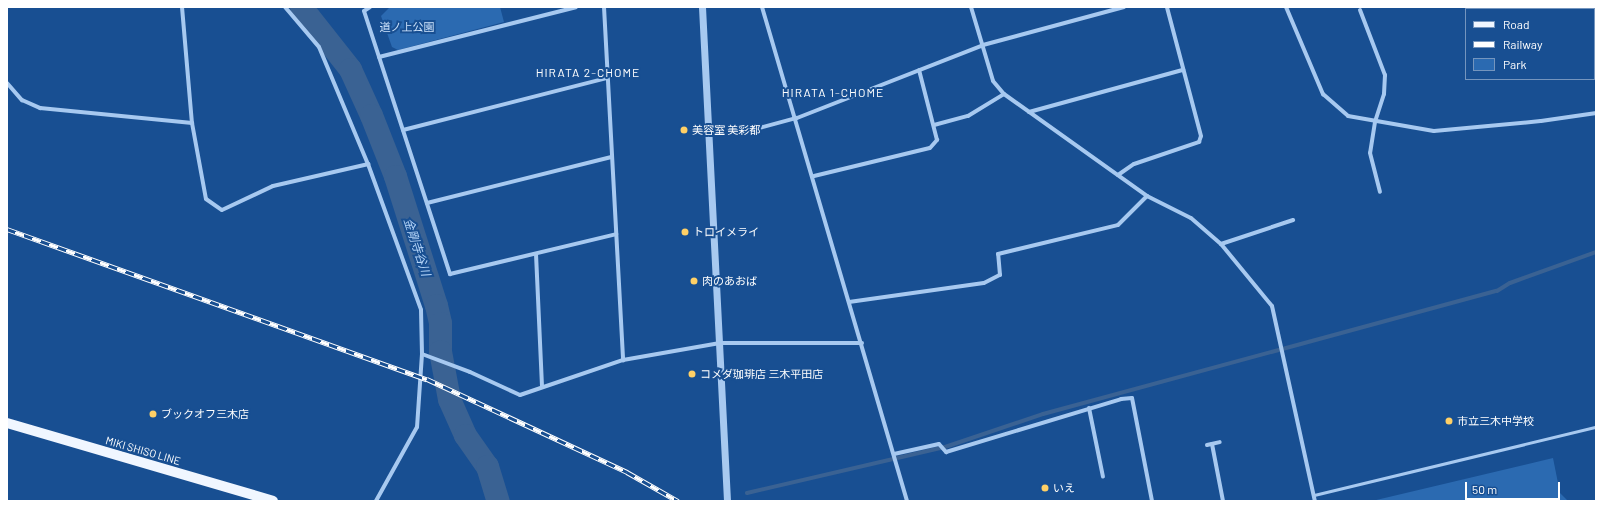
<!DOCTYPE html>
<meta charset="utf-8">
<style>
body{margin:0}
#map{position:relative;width:1603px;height:508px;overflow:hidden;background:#184f92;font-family:Barlow,"Noto Sans JP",sans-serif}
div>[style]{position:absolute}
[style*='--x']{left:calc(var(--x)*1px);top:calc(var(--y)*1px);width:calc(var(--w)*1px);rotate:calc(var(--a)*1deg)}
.green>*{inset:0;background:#2b6ab1}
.stream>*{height:4px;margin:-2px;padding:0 2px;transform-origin:2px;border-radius:2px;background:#3a6293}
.river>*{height:23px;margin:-11.5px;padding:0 11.5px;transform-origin:11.5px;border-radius:11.5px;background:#3a6293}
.service>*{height:3px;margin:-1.5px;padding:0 1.5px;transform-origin:1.5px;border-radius:1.5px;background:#a7c9f0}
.minor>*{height:4px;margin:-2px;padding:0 2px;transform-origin:2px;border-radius:2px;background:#a7c9f0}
.tertiary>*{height:7px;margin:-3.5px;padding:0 3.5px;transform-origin:3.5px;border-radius:3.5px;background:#a7c9f0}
.primary>*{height:10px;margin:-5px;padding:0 5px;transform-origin:5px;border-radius:5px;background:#f0f6ff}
.rail>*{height:4.5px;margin-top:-2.25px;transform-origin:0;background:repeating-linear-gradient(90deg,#184f92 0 9px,#fff 0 18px);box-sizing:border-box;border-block:1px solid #fff}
.dots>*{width:11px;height:11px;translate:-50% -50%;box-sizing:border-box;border:2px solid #184f92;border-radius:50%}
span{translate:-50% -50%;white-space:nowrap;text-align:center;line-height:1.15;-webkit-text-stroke:4px #184f92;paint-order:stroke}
.park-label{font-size:11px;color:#cee3fb}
.poi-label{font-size:11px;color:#fff}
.left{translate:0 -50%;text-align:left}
.street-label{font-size:11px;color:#fff}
.neighbourhood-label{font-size:12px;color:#fff;letter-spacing:1px}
.water-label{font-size:12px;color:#b3d3f7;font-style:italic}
.frame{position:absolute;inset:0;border:8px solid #fff;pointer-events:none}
.legend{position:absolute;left:1465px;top:8px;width:130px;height:72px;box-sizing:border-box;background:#184f92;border:1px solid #7495be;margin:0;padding:5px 7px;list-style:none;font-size:12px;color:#fff}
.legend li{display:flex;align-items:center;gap:8px;height:20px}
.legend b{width:20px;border:1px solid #7495be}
.scale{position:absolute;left:1465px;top:482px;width:95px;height:18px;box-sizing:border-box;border:2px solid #fff;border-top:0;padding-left:5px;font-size:12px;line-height:14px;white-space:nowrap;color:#fff;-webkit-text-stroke:3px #184f92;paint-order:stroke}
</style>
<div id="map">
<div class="green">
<div style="clip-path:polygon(390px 7px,500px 7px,504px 22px,398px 50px,392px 47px,381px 16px)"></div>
<div style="clip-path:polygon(1553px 458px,1560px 493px,1568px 501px,1372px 501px)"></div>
</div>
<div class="stream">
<div style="--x:747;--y:493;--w:203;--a:-13.1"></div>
<div style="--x:945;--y:447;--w:103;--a:-18.6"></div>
<div style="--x:1043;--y:414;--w:470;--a:-15.2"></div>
<div style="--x:1497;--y:291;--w:15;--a:-32"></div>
<div style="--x:1510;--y:283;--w:91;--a:-19.8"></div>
</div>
<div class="river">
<div style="--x:301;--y:7;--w:79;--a:51.7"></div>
<div style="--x:350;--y:69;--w:51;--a:65.5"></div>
<div style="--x:371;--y:115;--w:66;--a:68.5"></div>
<div style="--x:395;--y:176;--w:135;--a:72.4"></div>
<div style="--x:436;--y:305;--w:18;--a:77"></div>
<div style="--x:440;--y:323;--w:28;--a:90"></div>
<div style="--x:440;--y:351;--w:49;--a:79.4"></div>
<div style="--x:449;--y:399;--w:39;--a:66"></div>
<div style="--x:465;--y:435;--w:38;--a:55"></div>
<div style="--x:487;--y:466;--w:37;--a:73"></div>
</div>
<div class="service">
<div style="--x:1314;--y:495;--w:290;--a:-13.6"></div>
</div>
<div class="minor">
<div style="--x:182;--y:7;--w:116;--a:85.1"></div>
<div style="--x:285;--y:7;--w:52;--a:49.6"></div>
<div style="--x:319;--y:47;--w:127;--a:67.3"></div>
<div style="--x:368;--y:164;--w:155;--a:70"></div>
<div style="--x:421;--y:310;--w:44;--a:88.7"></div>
<div style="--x:422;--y:354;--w:73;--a:93.9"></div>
<div style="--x:417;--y:427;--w:85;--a:119"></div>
<div style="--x:370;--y:7;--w:7;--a:146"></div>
<div style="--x:364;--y:11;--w:277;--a:71.9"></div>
<div style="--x:450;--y:274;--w:171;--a:-13.5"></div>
<div style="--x:604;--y:7;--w:354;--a:86.9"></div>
<div style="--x:762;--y:7;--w:515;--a:73.64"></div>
<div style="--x:971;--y:7;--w:77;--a:73.4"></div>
<div style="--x:993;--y:81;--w:17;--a:50"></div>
<div style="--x:1004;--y:94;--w:176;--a:35.5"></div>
<div style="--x:1147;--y:196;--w:49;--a:26.6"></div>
<div style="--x:1191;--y:218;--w:40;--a:41"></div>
<div style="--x:1221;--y:244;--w:80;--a:50.6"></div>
<div style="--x:1272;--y:306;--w:200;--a:77.6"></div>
<div style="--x:1286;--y:7;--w:95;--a:67"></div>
<div style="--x:1323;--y:94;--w:33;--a:41"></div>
<div style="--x:1348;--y:116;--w:87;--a:9.9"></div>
<div style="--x:1434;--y:131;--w:107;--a:-5.3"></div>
<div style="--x:1541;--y:121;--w:56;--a:-8.3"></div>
<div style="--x:1360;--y:10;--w:70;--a:69"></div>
<div style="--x:1385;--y:75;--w:19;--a:93"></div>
<div style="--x:1384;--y:94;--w:29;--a:108"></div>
<div style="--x:1375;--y:122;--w:31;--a:99"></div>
<div style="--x:1370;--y:153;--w:40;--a:75.6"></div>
<div style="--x:379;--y:57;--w:203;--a:-14.2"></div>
<div style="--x:7;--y:83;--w:23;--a:49"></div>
<div style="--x:22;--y:100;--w:20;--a:24"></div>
<div style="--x:40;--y:108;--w:153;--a:5.6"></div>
<div style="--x:192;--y:123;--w:77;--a:79.6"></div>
<div style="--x:206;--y:199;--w:19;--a:35"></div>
<div style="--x:222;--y:210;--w:56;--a:-25.2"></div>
<div style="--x:273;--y:186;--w:98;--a:-13"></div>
<div style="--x:1029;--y:112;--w:160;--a:-15.3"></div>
<div style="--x:934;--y:125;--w:35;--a:-15"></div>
<div style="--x:968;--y:116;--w:42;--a:-31.4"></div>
<div style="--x:403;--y:130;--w:211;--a:-14.3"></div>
<div style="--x:708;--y:132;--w:51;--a:-4.5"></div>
<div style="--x:759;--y:128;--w:39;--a:-15"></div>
<div style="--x:797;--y:118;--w:200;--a:-21.4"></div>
<div style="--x:983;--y:45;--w:146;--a:-15.1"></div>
<div style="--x:1118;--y:175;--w:19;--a:-35"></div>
<div style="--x:1134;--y:164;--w:69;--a:-18.7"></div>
<div style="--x:1199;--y:142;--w:6;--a:-72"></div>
<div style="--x:1201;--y:136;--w:133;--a:-104.8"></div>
<div style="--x:814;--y:176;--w:119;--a:-13.6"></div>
<div style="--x:930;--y:148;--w:11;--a:-49"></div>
<div style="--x:937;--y:140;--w:72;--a:-104.4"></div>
<div style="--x:427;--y:203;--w:190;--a:-14"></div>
<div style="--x:1221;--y:244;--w:76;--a:-18.4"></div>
<div style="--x:536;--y:254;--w:133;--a:87.4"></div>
<div style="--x:849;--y:302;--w:136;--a:-8"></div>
<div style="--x:984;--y:283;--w:18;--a:-27"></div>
<div style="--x:1000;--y:275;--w:21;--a:-95"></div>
<div style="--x:998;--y:254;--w:123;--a:-13.6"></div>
<div style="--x:1118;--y:225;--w:41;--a:-45"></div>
<div style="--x:422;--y:354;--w:51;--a:20.6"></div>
<div style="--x:470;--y:372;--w:55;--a:24.7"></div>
<div style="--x:520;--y:395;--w:109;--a:-18.8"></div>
<div style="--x:623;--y:360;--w:97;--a:-10"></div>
<div style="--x:719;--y:343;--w:143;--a:0"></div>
<div style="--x:1089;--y:408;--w:70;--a:78.5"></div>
<div style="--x:1212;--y:444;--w:58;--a:79.1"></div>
<div style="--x:1207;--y:445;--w:13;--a:-13"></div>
<div style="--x:894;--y:454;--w:46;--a:-12.5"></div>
<div style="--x:939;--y:444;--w:11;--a:49"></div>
<div style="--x:946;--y:452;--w:183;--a:-16.8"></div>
<div style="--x:1121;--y:399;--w:11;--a:-5"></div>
<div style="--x:1132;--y:398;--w:105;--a:79"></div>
</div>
<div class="tertiary">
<div style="--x:702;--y:7;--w:495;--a:87.1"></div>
</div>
<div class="primary">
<div style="--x:7;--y:423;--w:277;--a:16.3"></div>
</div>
<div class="rail">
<div style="--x:7;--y:229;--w:446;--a:19.7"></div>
<div style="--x:427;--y:379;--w:221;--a:24.9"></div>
<div style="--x:627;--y:472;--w:59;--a:29.6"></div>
</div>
<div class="dots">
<div style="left:684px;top:130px;background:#ffd066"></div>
<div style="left:685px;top:232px;background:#ffd066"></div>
<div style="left:694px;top:281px;background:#ffd066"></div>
<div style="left:692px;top:374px;background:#ffd066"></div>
<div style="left:153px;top:414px;background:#ffd066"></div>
<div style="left:1449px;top:421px;background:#ffd066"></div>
<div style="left:1045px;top:488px;background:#ffd066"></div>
</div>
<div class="park-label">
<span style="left:407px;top:27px">道ノ上公園</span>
</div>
<div class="poi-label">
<span class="left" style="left:692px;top:130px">美容室 美彩都</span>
<span class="left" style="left:693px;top:232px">トロイメライ</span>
<span class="left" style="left:702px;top:281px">肉のあおば</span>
<span class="left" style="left:700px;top:374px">コメダ珈琲店 三木平田店</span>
<span class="left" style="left:161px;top:414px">ブックオフ三木店</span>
<span class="left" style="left:1457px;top:421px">市立三木中学校</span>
<span class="left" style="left:1053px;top:488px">いえ</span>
</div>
<div class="street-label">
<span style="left:143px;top:451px;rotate:16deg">MIKI SHISO LINE</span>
</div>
<div class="neighbourhood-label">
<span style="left:588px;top:73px">HIRATA 2-CHOME</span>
<span style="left:833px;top:93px">HIRATA 1-CHOME</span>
</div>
<div class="water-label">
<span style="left:417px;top:247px;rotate:72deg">金剛寺谷川</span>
</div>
<div class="frame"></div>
<ul class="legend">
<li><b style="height:5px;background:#f0f6ff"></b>Road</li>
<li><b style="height:5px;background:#fff"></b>Railway</li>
<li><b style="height:11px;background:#2b6ab1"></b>Park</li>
</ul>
<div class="scale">50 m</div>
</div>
